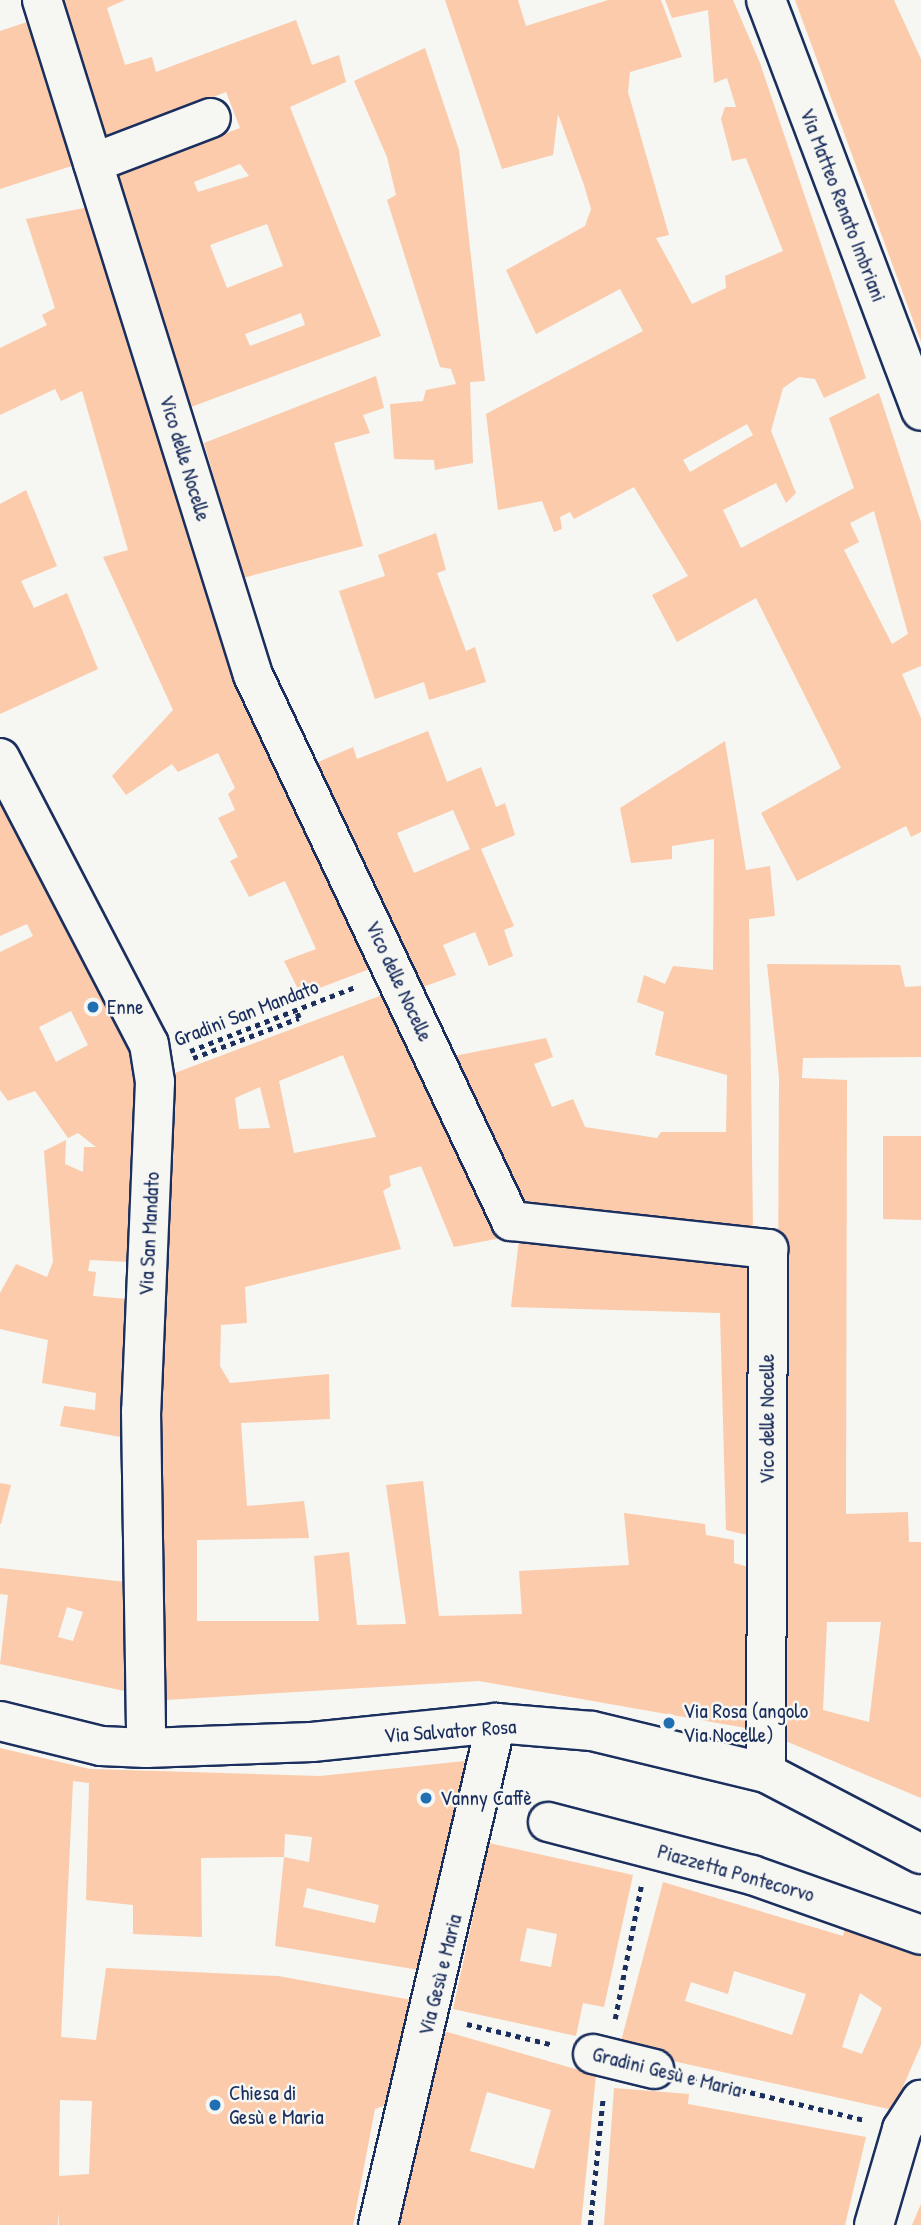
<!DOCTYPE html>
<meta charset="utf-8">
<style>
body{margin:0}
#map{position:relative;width:921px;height:2225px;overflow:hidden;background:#f6f6f2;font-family:"Patrick Hand",sans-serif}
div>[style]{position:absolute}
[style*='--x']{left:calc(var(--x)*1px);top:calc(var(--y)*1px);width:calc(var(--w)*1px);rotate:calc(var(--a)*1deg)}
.building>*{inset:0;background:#fbcbab}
.path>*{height:4.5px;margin-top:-2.25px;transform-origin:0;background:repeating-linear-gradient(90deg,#1b2f5e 0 5px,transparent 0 10px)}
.roads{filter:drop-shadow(2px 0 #1b2f5e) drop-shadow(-2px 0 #1b2f5e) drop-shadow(0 2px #1b2f5e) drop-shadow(0 -2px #1b2f5e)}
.minor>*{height:38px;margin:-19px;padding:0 19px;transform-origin:19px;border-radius:19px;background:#f6f6f2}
.major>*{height:38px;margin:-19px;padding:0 19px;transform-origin:19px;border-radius:19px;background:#f6f6f2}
.dots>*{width:19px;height:19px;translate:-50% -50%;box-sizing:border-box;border:4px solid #f6f6f2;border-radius:50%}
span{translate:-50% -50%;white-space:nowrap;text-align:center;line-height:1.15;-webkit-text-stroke:5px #f6f6f2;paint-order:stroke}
.street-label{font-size:21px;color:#1b2f5e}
.poi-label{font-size:21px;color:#1b2f5e}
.left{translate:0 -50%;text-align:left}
</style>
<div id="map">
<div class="building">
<div style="clip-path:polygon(evenodd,60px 0,125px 0,107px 8px,125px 65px,152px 57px,156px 72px,296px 20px,312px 65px,339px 55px,346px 82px,290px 107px,381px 336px,191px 407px,116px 175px,240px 128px,226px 92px,107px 139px,60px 0,240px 164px,249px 176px,198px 192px,194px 182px,240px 164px,60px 0,267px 224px,283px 266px,227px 288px,210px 245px,267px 224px,60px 0,301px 313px,305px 325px,250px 346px,245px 334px,301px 313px)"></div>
<div style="clip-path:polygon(evenodd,445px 0,518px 0,526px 26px,608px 0,661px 0,682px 57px,630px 72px,628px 92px,669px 235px,656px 238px,692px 304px,726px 288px,725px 276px,783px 251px,746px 158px,732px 161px,721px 119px,725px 107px,736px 107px,727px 78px,714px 83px,708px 10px,672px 18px,665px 0,733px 0,760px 63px,866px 378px,824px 398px,815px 379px,799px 377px,783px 388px,771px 431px,796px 493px,786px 503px,776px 483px,723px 510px,741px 548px,854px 488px,829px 418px,879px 393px,921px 522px,921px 666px,902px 674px,921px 718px,921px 832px,911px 837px,906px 826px,797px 881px,761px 813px,841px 768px,756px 598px,677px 642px,652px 595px,688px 576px,634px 487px,574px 519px,570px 512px,560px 517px,562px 529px,554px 532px,542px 501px,498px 510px,486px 414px,643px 331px,620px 289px,536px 334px,506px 270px,585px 226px,591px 209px,584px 185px,558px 114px,553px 155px,502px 169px,445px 0,747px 424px,753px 435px,690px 472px,683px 460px,747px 424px,445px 0,874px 511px,908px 634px,892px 644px,844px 550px,859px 542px,850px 523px,874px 511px)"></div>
<div style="clip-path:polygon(795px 0,894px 0,921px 59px,921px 342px)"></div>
<div style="clip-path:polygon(36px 19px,81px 163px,0 189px,0 31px)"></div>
<div style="clip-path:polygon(425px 48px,459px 150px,485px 381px,470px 382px,473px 463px,435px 470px,434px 460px,394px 459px,390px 404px,423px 401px,426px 390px,456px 384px,451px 369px,440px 367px,387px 200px,396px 195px,387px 157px,354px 81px)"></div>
<div style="clip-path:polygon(90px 207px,222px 646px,375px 967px,301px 995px,284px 961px,316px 949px,285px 881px,249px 897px,230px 861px,238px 857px,218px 818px,235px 810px,228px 794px,235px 788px,218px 753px,178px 772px,172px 764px,126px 795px,112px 776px,173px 710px,103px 557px,128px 550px,82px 391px,61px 401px,55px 389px,0 415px,0 348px,47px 325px,42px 315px,55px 308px,26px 219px)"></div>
<div style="clip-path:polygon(376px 376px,384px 408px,363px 415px,370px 433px,334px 443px,363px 546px,243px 578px,204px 443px)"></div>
<div style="clip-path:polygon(26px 490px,57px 566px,21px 581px,34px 608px,67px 593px,98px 669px,0 714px,0 504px)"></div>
<div style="clip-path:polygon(436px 533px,446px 570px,437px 573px,466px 651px,475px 647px,486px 682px,429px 700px,424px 682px,375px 699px,339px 591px,385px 576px,378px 555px)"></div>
<div style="clip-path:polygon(evenodd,428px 731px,447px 782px,481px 767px,496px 807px,505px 803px,515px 835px,481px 849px,514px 926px,504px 930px,513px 956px,489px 966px,475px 932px,443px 945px,456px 975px,420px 988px,316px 763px,353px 747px,357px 759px,428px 731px,453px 810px,470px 849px,414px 873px,397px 833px,453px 810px)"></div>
<div style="clip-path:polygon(725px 741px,746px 870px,770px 866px,775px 916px,749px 919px,753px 1230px,519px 1203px,454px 1056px,546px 1038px,553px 1057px,534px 1064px,552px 1107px,573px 1099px,585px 1127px,657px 1138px,661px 1132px,726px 1132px,727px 1075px,655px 1055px,664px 1012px,637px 1002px,644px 975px,665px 984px,673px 966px,713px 970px,714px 839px,672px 846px,672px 859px,631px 863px,620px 808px)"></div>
<div style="clip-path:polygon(evenodd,0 786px,147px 1074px,129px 1262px,90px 1260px,88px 1271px,96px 1272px,93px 1296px,127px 1299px,126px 1438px,60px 1426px,64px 1406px,95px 1410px,96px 1393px,42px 1383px,48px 1340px,0 1329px,0 1293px,16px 1264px,47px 1277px,53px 1262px,44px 1151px,66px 1140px,65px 1164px,83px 1172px,84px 1147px,96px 1147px,78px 1133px,68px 1138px,35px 1091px,8px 1101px,0 1090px,0 952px,33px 936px,27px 924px,0 936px,0 786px,71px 1011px,88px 1045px,56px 1062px,39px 1027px,71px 1011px)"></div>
<div style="clip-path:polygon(evenodd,767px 964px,900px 965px,905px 987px,921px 986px,921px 1057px,803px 1058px,802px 1078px,847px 1080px,846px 1514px,908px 1512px,909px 1542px,921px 1542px,921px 1798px,776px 1737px,779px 1077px,767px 964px,827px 1622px,881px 1622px,869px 1722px,823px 1710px,827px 1622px)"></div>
<div style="clip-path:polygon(evenodd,385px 994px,501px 1238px,454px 1247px,421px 1166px,389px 1176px,391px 1186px,383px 1191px,401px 1249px,245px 1287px,247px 1323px,221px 1325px,220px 1366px,230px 1383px,329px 1374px,330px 1419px,241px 1423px,247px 1506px,304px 1501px,309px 1538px,197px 1540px,197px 1621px,319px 1621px,314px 1556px,349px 1552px,357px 1625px,406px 1624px,386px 1485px,423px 1481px,439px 1616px,522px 1614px,519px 1571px,629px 1565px,624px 1513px,705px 1524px,706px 1535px,734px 1540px,734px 1563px,756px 1569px,757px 1730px,479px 1681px,165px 1700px,159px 1388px,175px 1073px,385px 994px,343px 1055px,376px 1137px,294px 1153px,279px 1081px,343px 1055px,385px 994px,260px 1087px,270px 1128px,239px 1129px,235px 1098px,260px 1087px)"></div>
<div style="clip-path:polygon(883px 1136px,921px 1136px,921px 1220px,883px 1219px)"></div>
<div style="clip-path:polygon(519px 1240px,759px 1262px,756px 1537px,726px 1530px,720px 1313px,511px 1307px)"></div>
<div style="clip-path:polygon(0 1483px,11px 1485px,1px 1524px,0 1524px)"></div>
<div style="clip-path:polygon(evenodd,0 1568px,126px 1582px,129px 1692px,0 1664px,8px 1595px,0 1594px,0 1568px,67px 1607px,83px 1612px,73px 1641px,58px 1637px,67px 1607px)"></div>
<div style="clip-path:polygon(evenodd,0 1748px,90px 1769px,320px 1776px,465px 1761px,419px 1970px,275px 1946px,284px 1857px,201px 1858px,202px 1937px,133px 1934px,133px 1905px,86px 1900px,89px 1783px,73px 1781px,61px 2037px,96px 2040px,106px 1968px,278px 1976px,412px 2000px,389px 2104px,375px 2109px,353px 2225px,59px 2225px,58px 2211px,58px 2225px,0 2225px,0 1748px,285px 1834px,312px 1837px,309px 1862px,284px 1857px,285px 1834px,0 1748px,307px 1888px,379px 1905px,375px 1923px,303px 1907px,307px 1888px,0 1748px,60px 2100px,92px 2101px,89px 2174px,59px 2176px,60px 2100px)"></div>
<div style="clip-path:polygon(evenodd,489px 1843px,633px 1875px,604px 2007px,583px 2003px,576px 2036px,453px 2009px,489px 1843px,527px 1928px,557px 1934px,551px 1967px,520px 1961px,527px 1928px)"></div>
<div style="clip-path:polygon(evenodd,663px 1882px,843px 1936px,846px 1923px,921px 1956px,921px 2045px,893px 2110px,619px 2049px,663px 1882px,734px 1971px,806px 1994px,792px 2035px,685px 2001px,691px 1982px,728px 1994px,734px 1971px,663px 1882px,860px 1993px,882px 2008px,862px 2054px,842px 2047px,860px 1993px)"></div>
<div style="clip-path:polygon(evenodd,444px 2031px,596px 2075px,581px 2225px,398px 2225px,444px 2031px,487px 2092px,551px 2110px,534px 2169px,470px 2151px,487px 2092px)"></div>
<div style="clip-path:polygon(614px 2088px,689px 2094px,688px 2104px,866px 2137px,845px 2225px,604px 2225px)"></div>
<div style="clip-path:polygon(921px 2204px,921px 2225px,912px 2225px)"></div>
</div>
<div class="path">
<div style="--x:190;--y:1051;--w:177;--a:-21.2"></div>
<div style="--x:193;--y:1058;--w:113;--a:-20.7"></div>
<div style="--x:299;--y:1018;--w:9;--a:-111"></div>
<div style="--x:615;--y:2019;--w:135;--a:-78.9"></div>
<div style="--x:467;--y:2024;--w:89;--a:13.6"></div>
<div style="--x:692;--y:2078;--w:177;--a:13.7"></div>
<div style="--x:590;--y:2225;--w:129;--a:-84.2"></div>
</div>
<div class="roads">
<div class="minor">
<div style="--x:42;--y:0;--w:707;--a:72.64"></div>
<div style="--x:253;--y:675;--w:604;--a:64.71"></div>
<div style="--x:511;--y:1221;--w:259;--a:6.2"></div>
<div style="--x:768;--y:1249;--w:524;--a:90.22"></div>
<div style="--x:93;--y:163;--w:126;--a:-20.9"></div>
<div style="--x:0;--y:758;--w:322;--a:62.5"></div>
<div style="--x:149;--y:1044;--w:38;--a:81"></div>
<div style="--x:155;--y:1082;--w:329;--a:92.4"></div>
<div style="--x:141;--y:1411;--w:337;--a:89.1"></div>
<div style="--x:548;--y:1822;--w:211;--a:14.6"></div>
<div style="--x:752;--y:1875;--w:179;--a:19.5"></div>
<div style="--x:593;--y:2054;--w:63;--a:13.8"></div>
<div style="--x:378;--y:2225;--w:516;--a:-76.77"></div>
<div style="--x:874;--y:2225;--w:100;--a:-73.7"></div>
<div style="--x:902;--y:2129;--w:35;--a:-57"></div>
</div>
<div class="major">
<div style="--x:766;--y:0;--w:439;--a:69.3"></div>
<div style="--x:0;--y:1721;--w:104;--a:13.9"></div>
<div style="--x:101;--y:1746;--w:45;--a:2.5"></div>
<div style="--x:146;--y:1748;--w:166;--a:-2.1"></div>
<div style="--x:312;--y:1742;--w:185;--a:-5.9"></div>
<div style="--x:496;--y:1723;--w:96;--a:4.8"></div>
<div style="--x:592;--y:1731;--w:179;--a:13.6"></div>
<div style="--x:766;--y:1773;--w:175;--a:27.6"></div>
</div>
</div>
<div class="dots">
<div style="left:93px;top:1007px;background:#1f6fb2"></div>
<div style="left:669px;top:1723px;background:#1f6fb2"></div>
<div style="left:426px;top:1798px;background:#1f6fb2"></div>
<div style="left:215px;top:2105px;background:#1f6fb2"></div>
</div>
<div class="street-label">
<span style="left:843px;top:205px;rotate:69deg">Via Matteo Renato Imbriani</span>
<span style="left:185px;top:458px;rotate:73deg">Vico delle Nocelle</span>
<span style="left:399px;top:981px;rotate:65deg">Vico delle Nocelle</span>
<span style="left:246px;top:1013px;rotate:-21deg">Gradini San Mandato</span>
<span style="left:149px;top:1234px;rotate:-87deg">Via San Mandato</span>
<span style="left:767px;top:1419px;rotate:-90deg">Vico delle Nocelle</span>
<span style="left:450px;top:1731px;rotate:-4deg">Via Salvator Rosa</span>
<span style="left:736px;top:1873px;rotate:16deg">Piazzetta Pontecorvo</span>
<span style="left:440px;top:1975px;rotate:-76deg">Via Gesù e Maria</span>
<span style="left:667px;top:2072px;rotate:14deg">Gradini Gesù e Maria</span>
</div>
<div class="poi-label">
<span class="left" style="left:107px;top:1007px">Enne</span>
<span class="left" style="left:683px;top:1723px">Via Rosa (angolo<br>Via Nocelle)</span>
<span class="left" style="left:440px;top:1798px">Vanny Caffè</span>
<span class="left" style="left:229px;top:2105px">Chiesa di<br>Gesù e Maria</span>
</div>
</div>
